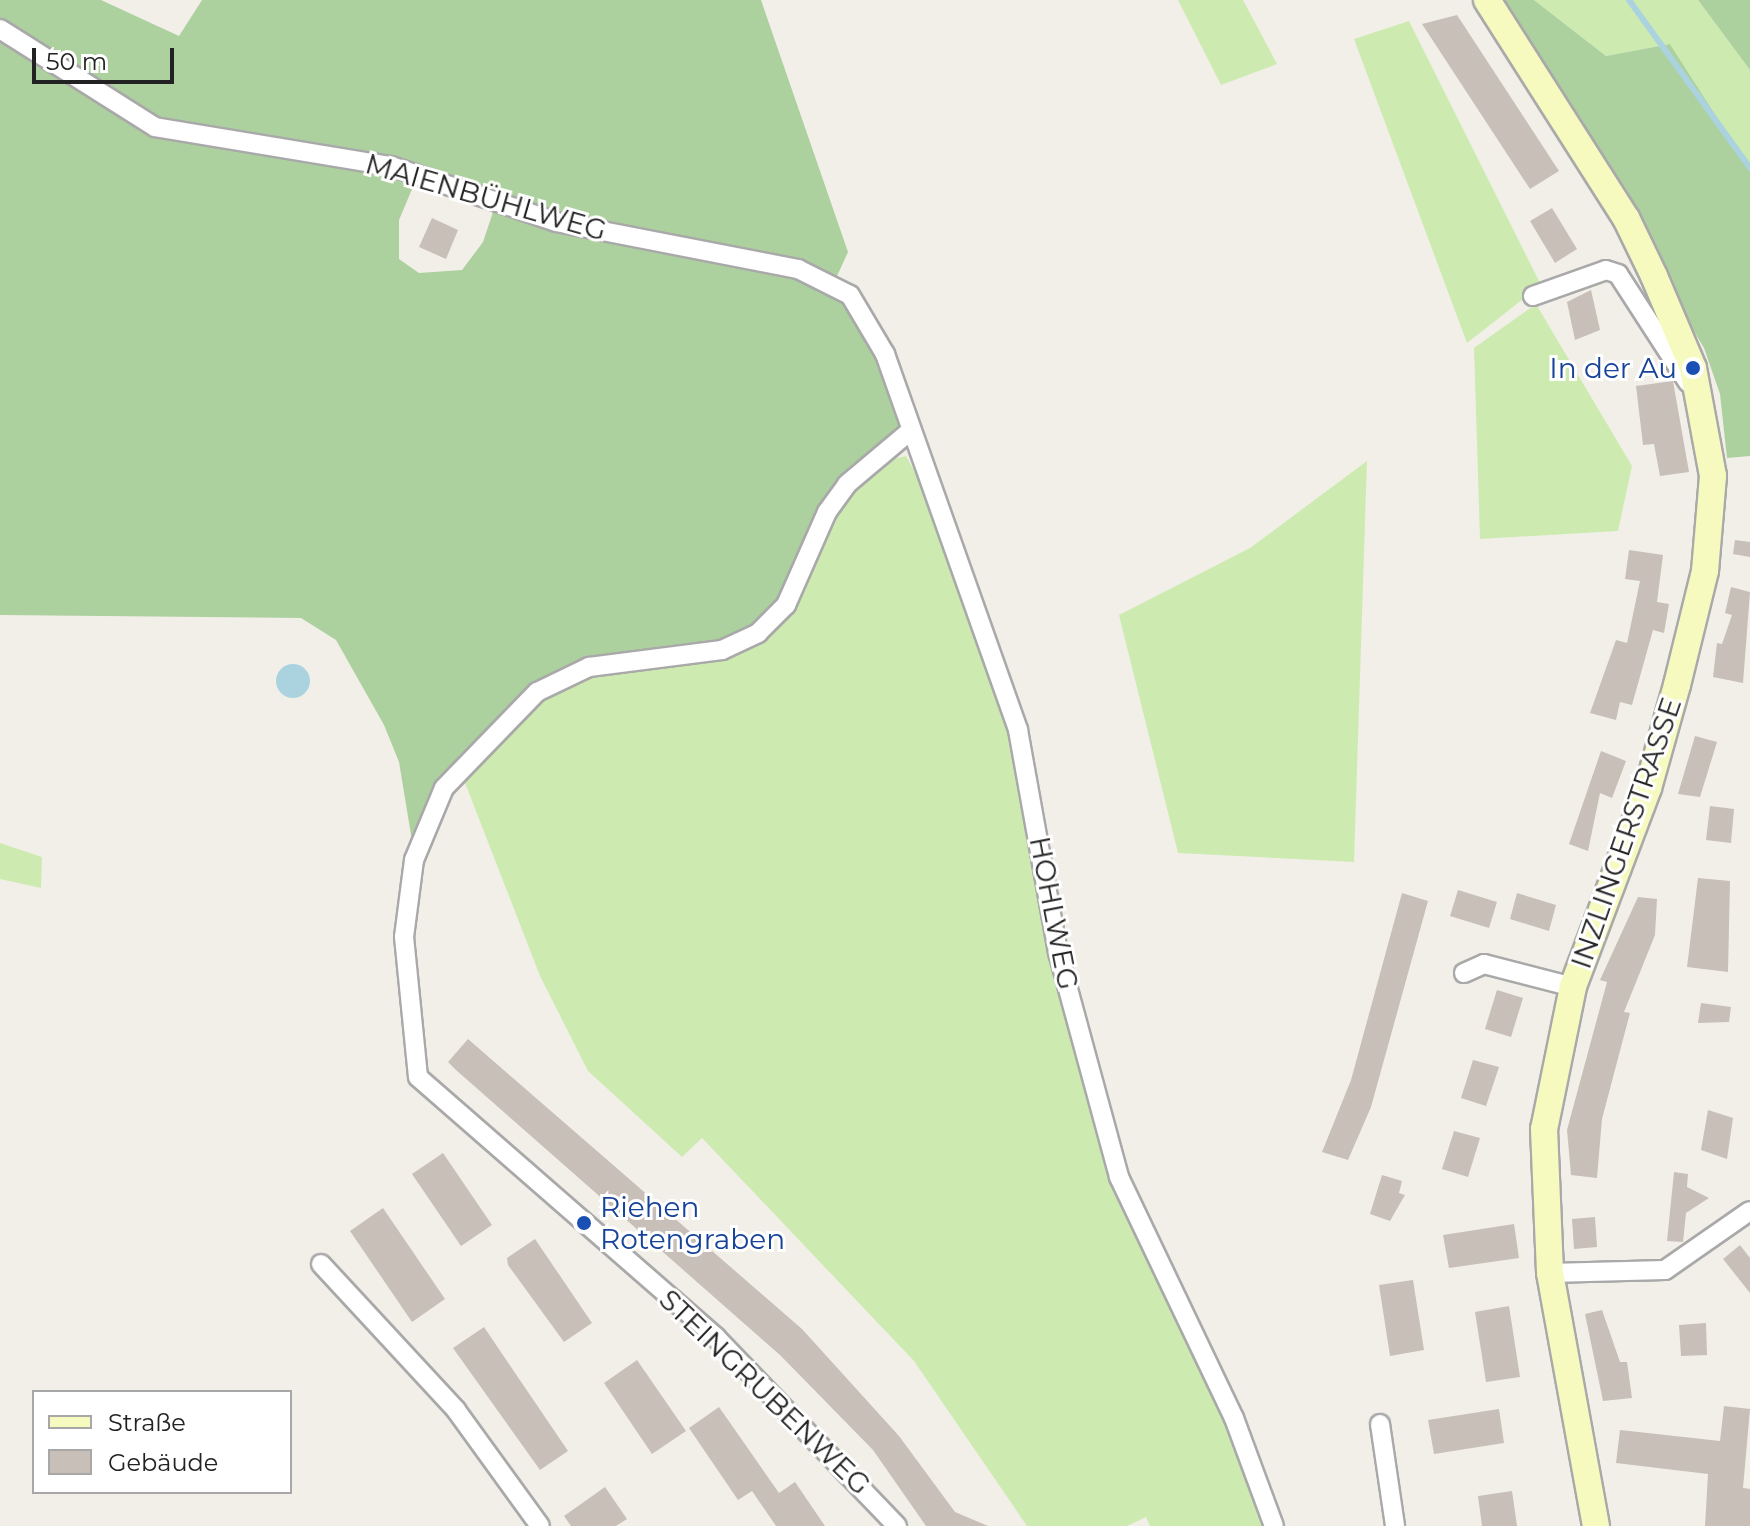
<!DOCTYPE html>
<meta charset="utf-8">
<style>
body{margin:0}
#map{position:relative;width:1750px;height:1526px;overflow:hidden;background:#f2efe9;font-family:Montserrat,sans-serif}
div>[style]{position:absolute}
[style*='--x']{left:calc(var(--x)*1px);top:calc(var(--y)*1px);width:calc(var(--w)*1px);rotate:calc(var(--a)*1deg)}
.grass>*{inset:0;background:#cdebb0}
.forest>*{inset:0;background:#add19e}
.water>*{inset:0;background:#aad3df}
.round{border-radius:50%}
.stream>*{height:6px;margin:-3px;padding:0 3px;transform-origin:3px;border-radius:3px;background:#aad3df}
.building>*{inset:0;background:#c7bfb8}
.roads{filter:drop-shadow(2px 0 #a9a9a9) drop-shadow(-2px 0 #a9a9a9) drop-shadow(0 2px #a9a9a9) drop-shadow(0 -2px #a9a9a9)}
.street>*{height:18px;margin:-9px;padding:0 9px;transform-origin:9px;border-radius:9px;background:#fff}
.secondary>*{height:26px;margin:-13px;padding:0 13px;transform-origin:13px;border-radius:13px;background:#f7fabf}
.dots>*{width:22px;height:22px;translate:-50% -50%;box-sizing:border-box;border:4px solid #fff;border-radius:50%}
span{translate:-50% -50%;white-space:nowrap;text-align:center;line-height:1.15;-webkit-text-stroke:6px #fff;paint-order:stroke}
.street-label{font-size:28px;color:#222}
.transit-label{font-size:28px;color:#164399}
.right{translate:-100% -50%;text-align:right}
.left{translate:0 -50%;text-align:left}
.legend{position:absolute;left:32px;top:1390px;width:260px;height:104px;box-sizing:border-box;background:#fff;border:2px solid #a7a7a7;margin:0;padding:10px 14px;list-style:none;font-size:24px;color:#222}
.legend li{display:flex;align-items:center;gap:16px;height:40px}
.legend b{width:40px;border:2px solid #a7a7a7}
.scale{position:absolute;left:32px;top:48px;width:142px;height:36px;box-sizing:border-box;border:4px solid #222;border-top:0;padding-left:10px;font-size:24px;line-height:28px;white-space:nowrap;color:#222;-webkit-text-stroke:6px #fff;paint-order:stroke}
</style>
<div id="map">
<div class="grass">
<div style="clip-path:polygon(1178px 0,1243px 0,1277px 64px,1221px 85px)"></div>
<div style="clip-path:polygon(1534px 0,1698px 0,1750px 70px,1750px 169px,1670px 44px,1606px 56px)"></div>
<div style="clip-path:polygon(1409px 21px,1541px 285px,1467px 343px,1354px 39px)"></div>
<div style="clip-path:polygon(1536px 304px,1632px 466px,1618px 531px,1480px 539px,1474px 348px)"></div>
<div style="clip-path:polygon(906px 456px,931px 501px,1012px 730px,1106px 1152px,1201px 1343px,1271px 1526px,1150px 1526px,1146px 1517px,1127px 1526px,1027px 1526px,914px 1361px,741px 1179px,702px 1138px,682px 1157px,588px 1071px,540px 976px,462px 775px,537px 703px,841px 502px,880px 462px)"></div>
<div style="clip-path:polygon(1367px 461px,1354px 862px,1178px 853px,1119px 615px,1250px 548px)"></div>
<div style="clip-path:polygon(0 843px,42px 857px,41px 888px,0 879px)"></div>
</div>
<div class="forest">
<div style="clip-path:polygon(evenodd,0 0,101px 0,179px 36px,202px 0,761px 0,848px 252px,837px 276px,880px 359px,901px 424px,840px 484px,778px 605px,758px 627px,733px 641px,567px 671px,443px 781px,413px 847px,399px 762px,384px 725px,336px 640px,301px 618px,0 615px,0 0,418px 175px,496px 203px,483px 242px,462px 270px,419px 273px,399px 259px,399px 220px,418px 175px)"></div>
<div style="clip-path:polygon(1497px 0,1534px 0,1606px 56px,1670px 44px,1750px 169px,1750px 456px,1727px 458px,1720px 394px,1704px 348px)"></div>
<div style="clip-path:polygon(1698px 0,1750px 0,1750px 70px)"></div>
</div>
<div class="water">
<div class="round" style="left:276px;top:664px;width:34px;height:34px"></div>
</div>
<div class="stream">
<div style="--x:1629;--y:0;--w:207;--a:54.2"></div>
</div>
<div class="building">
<div style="clip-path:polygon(1457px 15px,1559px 171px,1530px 189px,1422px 24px)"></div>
<div style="clip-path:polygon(1552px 208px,1577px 249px,1555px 263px,1530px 221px)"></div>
<div style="clip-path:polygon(432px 218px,458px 230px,446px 259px,419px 247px)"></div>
<div style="clip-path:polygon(1591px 290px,1600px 330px,1575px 340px,1567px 302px)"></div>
<div style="clip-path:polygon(1673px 381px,1689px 472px,1660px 476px,1654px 444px,1643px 445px,1636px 386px)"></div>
<div style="clip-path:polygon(1735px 540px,1750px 542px,1750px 557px,1733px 554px)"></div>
<div style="clip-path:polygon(1629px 550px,1663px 555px,1657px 602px,1669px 604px,1664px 633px,1653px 630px,1632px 705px,1620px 702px,1616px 720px,1590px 713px,1616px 640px,1627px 643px,1640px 581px,1625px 579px)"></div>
<div style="clip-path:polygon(1731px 587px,1750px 592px,1743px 683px,1713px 677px,1717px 643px,1722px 644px,1732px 615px,1725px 613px)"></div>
<div style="clip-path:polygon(1695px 736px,1717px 742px,1700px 797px,1678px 794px)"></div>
<div style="clip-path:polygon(1601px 751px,1626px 761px,1612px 798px,1600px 793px,1588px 851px,1569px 844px)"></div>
<div style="clip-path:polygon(1710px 806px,1734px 809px,1731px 843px,1706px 840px)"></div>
<div style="clip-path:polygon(1698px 878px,1730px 881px,1728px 972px,1687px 967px)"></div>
<div style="clip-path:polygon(1458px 890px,1497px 902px,1489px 928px,1450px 916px)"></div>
<div style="clip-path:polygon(1402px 893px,1428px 901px,1371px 1107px,1348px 1160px,1322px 1152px,1351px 1080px)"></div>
<div style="clip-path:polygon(1517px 893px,1556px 905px,1549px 931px,1510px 919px)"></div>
<div style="clip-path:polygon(1638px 897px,1657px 899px,1655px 935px,1624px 1012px,1630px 1013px,1602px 1119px,1597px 1178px,1571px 1175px,1567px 1130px,1607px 982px,1600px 980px)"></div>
<div style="clip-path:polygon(1497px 990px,1523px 998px,1511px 1037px,1485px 1029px)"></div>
<div style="clip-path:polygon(1701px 1003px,1731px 1007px,1729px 1022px,1698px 1023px)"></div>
<div style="clip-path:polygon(468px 1039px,802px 1329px,899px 1436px,955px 1512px,988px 1526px,926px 1526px,873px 1450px,780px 1355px,456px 1070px,448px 1062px)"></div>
<div style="clip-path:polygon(1473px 1060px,1499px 1067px,1486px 1106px,1461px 1098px)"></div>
<div style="clip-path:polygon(1708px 1110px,1733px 1118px,1727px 1159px,1701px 1150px)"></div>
<div style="clip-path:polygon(1454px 1131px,1480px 1138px,1468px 1177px,1442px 1169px)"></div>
<div style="clip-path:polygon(443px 1153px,492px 1225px,461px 1246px,412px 1174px)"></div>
<div style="clip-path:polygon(1674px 1172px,1688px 1174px,1687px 1187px,1709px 1198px,1686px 1213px,1683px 1242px,1667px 1241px)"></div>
<div style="clip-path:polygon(1382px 1175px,1402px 1181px,1399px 1193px,1405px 1195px,1390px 1221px,1370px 1214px)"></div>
<div style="clip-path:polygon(383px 1208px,445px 1299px,412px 1322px,350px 1231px)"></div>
<div style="clip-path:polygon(1595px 1217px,1597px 1247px,1574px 1249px,1572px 1219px)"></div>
<div style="clip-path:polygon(1514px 1224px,1519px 1258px,1449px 1268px,1443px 1235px)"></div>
<div style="clip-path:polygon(535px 1239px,592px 1323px,564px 1342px,508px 1265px,507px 1258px)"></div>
<div style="clip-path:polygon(1740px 1245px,1750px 1258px,1750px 1293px,1723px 1259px)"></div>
<div style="clip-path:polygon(1413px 1280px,1424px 1350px,1390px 1356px,1379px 1285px)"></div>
<div style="clip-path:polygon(1509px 1306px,1520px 1377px,1486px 1382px,1475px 1312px)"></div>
<div style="clip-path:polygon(1602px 1310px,1620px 1362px,1627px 1362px,1632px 1398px,1603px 1401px,1585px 1314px)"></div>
<div style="clip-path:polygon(1706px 1323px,1707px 1355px,1681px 1356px,1679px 1325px)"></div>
<div style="clip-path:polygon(484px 1327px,568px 1451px,540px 1470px,453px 1348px)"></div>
<div style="clip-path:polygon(637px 1360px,686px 1431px,652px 1454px,604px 1383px)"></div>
<div style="clip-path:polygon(1724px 1406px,1750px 1409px,1743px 1488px,1750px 1489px,1750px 1526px,1705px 1526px,1708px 1474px,1616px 1463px,1620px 1430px,1720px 1441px)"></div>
<div style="clip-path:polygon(719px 1407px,779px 1493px,795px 1482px,825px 1526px,776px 1526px,752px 1491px,738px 1500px,689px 1428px)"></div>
<div style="clip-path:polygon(1499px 1409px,1504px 1443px,1434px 1454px,1428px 1420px)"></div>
<div style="clip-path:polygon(605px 1487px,627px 1519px,616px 1526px,571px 1526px,564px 1516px)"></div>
<div style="clip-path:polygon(1512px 1491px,1517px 1526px,1482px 1526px,1478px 1496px)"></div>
</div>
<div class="roads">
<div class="street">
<div style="--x:0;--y:29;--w:183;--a:32.3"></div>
<div style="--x:155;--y:127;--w:239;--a:9.4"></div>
<div style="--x:391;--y:166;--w:174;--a:18.7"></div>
<div style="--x:556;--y:222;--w:247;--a:11"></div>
<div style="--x:798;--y:269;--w:58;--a:26.6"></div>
<div style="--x:850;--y:295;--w:69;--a:59.3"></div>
<div style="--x:885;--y:354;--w:399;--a:70.5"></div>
<div style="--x:1018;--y:730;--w:226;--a:79.8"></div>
<div style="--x:1058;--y:952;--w:233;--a:74.8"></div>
<div style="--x:1119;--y:1177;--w:267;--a:64.5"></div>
<div style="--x:1234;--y:1418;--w:115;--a:69.7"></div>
<div style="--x:1533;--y:296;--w:77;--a:-19.6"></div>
<div style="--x:1606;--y:270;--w:13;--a:18"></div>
<div style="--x:1618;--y:274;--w:129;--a:57.1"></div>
<div style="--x:1464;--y:973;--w:22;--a:-24"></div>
<div style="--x:1484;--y:964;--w:92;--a:14.5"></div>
<div style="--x:321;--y:1264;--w:199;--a:47.2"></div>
<div style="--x:456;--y:1410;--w:143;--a:54.1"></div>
<div style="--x:1550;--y:1273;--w:115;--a:-1.5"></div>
<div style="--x:1665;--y:1270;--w:103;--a:-34.8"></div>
<div style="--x:1380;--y:1424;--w:103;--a:81.6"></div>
<div style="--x:897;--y:1526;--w:262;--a:-133.8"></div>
<div style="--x:716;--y:1337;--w:395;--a:-138.9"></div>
<div style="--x:418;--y:1077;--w:141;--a:-95.7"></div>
<div style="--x:404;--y:937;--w:78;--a:-82.6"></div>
<div style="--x:414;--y:860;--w:78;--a:-67.4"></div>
<div style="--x:444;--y:788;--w:134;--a:-45.9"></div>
<div style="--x:537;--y:692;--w:58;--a:-25.7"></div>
<div style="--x:589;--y:667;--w:134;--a:-7.3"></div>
<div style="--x:722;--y:650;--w:40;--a:-25"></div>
<div style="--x:758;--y:633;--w:40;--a:-45"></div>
<div style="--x:786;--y:605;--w:102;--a:-66.2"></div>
<div style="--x:827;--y:512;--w:34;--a:-54"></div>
<div style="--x:847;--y:484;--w:81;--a:-40"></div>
</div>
<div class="secondary">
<div style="--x:1487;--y:0;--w:259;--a:57.5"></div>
<div style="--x:1626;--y:218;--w:64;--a:64.2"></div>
<div style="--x:1654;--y:276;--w:100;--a:67"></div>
<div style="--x:1693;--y:368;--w:110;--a:79.5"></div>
<div style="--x:1713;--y:476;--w:95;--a:94.8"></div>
<div style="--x:1705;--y:571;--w:117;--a:103.8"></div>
<div style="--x:1677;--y:685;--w:107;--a:105.7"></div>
<div style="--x:1648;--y:788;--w:213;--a:110.7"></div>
<div style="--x:1573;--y:987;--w:145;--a:101.5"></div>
<div style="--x:1544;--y:1129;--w:144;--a:87.6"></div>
<div style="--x:1550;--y:1273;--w:257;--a:79.7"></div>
</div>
</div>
<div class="dots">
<div style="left:1693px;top:368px;background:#1a4fb4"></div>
<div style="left:584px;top:1223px;background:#1a4fb4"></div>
</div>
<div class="street-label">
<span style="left:486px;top:197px;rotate:16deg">MAIENBÜHLWEG</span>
<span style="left:1626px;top:833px;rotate:-71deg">INZLINGERSTRASSE</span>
<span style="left:1054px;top:913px;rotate:79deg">HOHLWEG</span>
<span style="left:765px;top:1392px;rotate:44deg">STEINGRUBENWEG</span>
</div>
<div class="transit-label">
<span class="right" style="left:1677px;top:368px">In der Au</span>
<span class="left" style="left:600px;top:1223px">Riehen<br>Rotengraben</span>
</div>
<ul class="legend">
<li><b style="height:10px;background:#f7fabf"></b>Straße</li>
<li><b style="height:22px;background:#c7bfb8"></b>Gebäude</li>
</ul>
<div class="scale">50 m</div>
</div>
